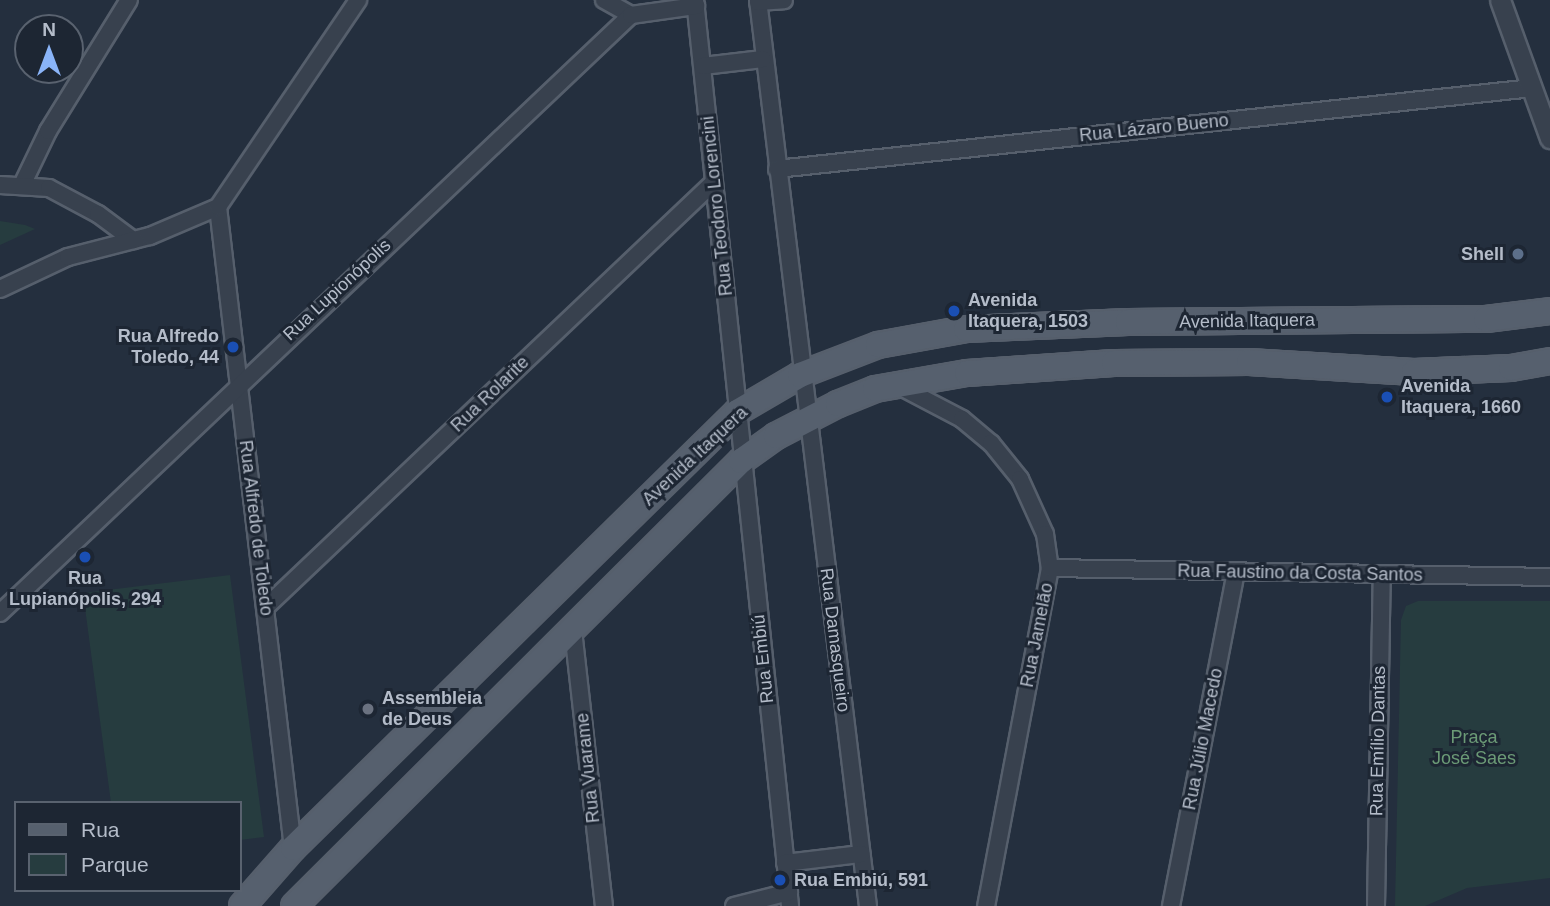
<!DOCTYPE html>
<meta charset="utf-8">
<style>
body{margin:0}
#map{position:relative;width:1550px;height:906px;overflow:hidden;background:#242f3e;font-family:Helvetica,sans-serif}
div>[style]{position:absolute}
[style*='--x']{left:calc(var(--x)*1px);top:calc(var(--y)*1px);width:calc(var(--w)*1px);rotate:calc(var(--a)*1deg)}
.green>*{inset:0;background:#263c3f}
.roads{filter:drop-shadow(2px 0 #565f6c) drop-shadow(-2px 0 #565f6c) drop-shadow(0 2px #565f6c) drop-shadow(0 -2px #565f6c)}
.minor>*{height:16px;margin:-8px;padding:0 8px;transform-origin:8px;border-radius:8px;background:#38414e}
.tertiary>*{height:19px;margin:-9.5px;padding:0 9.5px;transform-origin:9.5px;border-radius:9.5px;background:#38414e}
.primary>*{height:24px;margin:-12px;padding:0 12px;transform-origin:12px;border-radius:12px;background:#56606e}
.dots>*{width:19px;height:19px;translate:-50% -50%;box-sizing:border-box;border:4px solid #1d2633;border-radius:50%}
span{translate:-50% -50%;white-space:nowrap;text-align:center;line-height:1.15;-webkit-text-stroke:6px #1d2633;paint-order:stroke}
.street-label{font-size:18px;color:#b4bcc9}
.poi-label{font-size:18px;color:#b4bcc9;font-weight:700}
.right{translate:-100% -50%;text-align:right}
.left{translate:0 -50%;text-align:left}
.park-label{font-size:18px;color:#6b9a76}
.legend{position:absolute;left:14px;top:801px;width:228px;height:91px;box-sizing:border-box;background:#1d2633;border:2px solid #59626f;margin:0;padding:9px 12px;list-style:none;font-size:21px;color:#b4bcc9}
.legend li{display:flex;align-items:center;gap:14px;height:35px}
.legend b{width:35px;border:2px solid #59626f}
.north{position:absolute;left:14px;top:14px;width:70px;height:70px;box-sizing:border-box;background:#1d2633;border:2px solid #59626f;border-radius:50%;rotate:0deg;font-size:19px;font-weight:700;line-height:28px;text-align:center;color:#b4bcc9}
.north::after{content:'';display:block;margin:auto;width:24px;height:32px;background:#8ab4f8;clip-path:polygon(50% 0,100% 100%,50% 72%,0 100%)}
</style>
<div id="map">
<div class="green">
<div style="clip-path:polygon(0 221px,25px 225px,35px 229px,0 245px)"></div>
<div style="clip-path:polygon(230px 575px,264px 837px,240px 840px,240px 803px,111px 803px,83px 593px)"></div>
<div style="clip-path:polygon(1418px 601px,1550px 601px,1550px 878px,1467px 888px,1425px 906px,1395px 906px,1401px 620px,1406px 606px)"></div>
</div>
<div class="roads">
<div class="minor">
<div style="--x:604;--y:0;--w:31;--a:29"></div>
<div style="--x:695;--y:0;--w:911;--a:84.01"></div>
<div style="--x:758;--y:0;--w:913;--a:83.08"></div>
<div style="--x:758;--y:2;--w:26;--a:-4"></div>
<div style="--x:703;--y:66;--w:60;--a:-6.7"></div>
<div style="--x:777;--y:169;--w:759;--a:-6.12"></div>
<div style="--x:23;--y:183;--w:58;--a:-64.3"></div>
<div style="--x:48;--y:131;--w:154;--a:-58.3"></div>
<div style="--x:0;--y:185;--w:49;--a:3.5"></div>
<div style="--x:49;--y:188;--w:55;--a:28"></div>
<div style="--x:98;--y:214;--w:44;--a:36.6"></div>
<div style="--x:218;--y:207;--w:645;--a:83.33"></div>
<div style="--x:0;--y:289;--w:75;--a:-25.2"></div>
<div style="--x:68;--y:257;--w:85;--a:-14.4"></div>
<div style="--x:150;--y:236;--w:74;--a:-23.1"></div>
<div style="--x:218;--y:207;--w:250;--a:-55.9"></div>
<div style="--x:899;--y:386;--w:71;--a:27.6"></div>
<div style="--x:962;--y:419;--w:38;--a:40"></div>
<div style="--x:991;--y:443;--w:46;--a:51.1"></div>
<div style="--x:1020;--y:479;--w:60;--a:65.6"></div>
<div style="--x:1045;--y:534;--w:34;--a:82"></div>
<div style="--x:1050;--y:568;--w:344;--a:100.7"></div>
<div style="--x:1050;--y:568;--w:500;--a:1.03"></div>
<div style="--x:267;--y:606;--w:616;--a:-43.49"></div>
<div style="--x:0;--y:613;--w:869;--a:-43.46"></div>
<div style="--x:631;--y:15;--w:66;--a:-7.9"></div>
<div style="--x:573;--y:630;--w:278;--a:83.6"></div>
<div style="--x:785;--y:863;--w:77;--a:-6.8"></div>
<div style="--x:734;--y:906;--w:57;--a:-14.3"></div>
<div style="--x:1171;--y:906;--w:340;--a:-79"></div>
<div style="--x:1376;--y:906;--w:331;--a:-89"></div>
</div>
<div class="tertiary">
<div style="--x:1500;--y:0;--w:147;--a:70.1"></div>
</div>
<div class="primary">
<div style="--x:242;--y:906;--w:77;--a:-48.7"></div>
<div style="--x:293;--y:848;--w:622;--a:-44.48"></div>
<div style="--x:737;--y:412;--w:73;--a:-30.4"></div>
<div style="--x:800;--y:375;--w:84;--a:-21"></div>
<div style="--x:878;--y:345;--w:89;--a:-10.3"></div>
<div style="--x:966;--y:329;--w:162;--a:-2.5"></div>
<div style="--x:1128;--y:322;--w:358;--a:-0.5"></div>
<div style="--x:1486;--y:319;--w:64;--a:-7.1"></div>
<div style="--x:294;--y:906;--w:631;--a:-44.87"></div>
<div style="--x:741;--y:461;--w:43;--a:-35.5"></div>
<div style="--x:776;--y:436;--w:70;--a:-27.3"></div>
<div style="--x:838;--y:404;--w:40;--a:-22"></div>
<div style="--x:875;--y:389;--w:93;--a:-9.9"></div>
<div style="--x:967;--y:373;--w:147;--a:-3.9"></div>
<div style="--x:1114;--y:363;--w:135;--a:-0.4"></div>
<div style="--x:1249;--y:362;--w:165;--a:3.5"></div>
<div style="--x:1414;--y:372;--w:97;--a:-2.4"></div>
<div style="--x:1511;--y:368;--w:40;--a:-10"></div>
</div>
</div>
<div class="dots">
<div style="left:1518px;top:254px;background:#5c6f8a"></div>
<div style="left:954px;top:311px;background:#1a4fb4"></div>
<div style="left:233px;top:347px;background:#1a4fb4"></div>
<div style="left:1387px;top:397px;background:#1a4fb4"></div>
<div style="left:85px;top:557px;background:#1a4fb4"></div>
<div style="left:368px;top:709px;background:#6b7280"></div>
<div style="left:780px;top:880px;background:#1a4fb4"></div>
</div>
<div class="street-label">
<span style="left:1154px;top:128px;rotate:-6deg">Rua Lázaro Bueno</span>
<span style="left:717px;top:206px;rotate:-96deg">Rua Teodoro Lorencini</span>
<span style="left:337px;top:290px;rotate:-43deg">Rua Lupionópolis</span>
<span style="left:1247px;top:321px;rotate:-1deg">Avenida Itaquera</span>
<span style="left:490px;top:394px;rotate:-44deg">Rua Rolarite</span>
<span style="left:695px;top:456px;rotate:-43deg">Avenida Itaquera</span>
<span style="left:256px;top:528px;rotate:83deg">Rua Alfredo de Toledo</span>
<span style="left:1300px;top:573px;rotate:1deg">Rua Faustino da Costa Santos</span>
<span style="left:1037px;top:635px;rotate:-79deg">Rua Jamelão</span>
<span style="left:835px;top:640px;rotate:83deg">Rua Damasqueiro</span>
<span style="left:763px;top:659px;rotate:-96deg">Rua Embiú</span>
<span style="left:1203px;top:739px;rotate:-79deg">Rua Júlio Macedo</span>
<span style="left:1378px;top:741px;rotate:-89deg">Rua Emílio Dantas</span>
<span style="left:588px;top:768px;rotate:-96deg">Rua Vuarame</span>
</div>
<div class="poi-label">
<span class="right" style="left:1504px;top:254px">Shell</span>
<span class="left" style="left:968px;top:311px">Avenida<br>Itaquera, 1503</span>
<span class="right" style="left:219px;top:347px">Rua Alfredo<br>Toledo, 44</span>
<span class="left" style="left:1401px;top:397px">Avenida<br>Itaquera, 1660</span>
<span style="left:85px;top:589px">Rua<br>Lupianópolis, 294</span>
<span class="left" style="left:382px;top:709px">Assembleia<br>de Deus</span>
<span class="left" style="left:794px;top:880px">Rua Embiú, 591</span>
</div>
<div class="park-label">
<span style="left:1474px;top:748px">Praça<br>José Saes</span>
</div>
<ul class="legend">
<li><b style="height:9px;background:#56606e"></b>Rua</li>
<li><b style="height:19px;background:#263c3f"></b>Parque</li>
</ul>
<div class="north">N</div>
</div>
